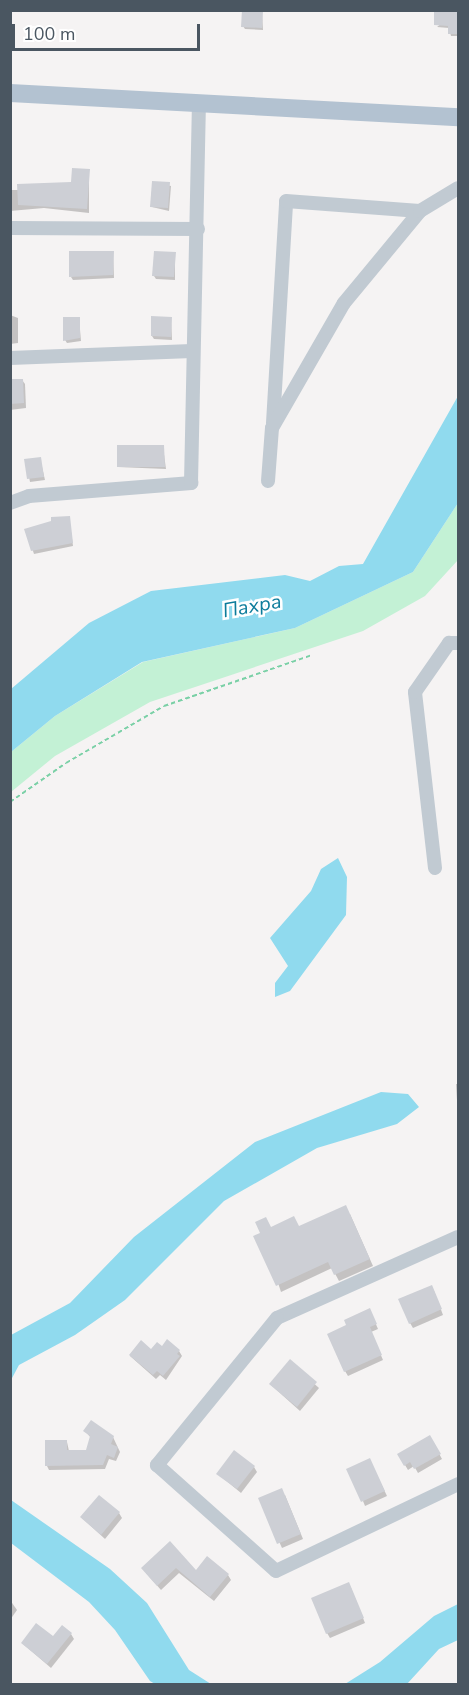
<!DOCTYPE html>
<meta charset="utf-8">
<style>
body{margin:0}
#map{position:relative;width:469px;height:1695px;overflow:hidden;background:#f5f3f3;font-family:"Nunito Sans",sans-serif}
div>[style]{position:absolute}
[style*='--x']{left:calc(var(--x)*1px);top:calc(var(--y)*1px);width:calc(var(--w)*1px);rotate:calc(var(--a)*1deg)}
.green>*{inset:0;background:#c3f1d5}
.water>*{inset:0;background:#90daee}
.shadow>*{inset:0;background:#0003}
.building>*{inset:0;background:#cdcfd5}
.path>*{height:2px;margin-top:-1px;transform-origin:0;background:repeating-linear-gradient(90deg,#7ad0a6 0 4.5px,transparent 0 7.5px)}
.minor>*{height:14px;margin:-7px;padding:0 7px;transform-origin:7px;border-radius:7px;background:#c1cad2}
.major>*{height:18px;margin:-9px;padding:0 9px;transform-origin:9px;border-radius:9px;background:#b3c2d1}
span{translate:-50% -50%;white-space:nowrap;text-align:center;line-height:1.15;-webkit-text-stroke:5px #fff;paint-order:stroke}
.water-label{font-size:20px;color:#0c7c9b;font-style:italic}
.frame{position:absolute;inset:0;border:12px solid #4a5661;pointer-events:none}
.scale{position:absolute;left:12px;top:24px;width:188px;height:27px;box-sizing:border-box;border:3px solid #4a5661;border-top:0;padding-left:8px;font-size:18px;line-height:21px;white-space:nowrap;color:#4a5661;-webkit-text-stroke:4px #fff;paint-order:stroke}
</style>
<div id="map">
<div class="green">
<div style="clip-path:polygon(458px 503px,458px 560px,425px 596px,363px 631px,150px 702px,55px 756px,11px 792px,11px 752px,55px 716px,143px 662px,295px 628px,413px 572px)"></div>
</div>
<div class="water">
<div style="clip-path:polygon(458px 396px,458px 503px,413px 572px,295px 628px,142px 662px,55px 716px,11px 752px,11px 689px,89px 623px,151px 591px,285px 575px,310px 581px,339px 566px,363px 564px)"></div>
<div style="clip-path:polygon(338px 858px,347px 877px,346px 915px,290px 991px,275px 997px,275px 983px,288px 966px,270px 938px,311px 891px,321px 869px)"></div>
<div style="clip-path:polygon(381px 1092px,408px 1094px,419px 1107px,397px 1124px,317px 1148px,224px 1201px,125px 1300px,75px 1335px,19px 1365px,11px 1380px,11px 1335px,70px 1303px,134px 1237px,255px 1142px)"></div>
<div style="clip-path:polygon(11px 1500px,110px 1569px,147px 1603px,189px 1670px,211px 1684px,155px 1684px,150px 1681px,115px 1630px,89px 1602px,11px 1543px)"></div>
<div style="clip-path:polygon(458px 1604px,458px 1640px,439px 1649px,407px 1684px,345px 1684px,380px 1662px,434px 1616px)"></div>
</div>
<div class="shadow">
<div style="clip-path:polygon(458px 10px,458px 36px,451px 36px,449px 28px,437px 27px)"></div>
<div style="clip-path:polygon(262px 13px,263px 30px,245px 29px,243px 26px)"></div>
<div style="clip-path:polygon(89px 171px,89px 213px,44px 208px,10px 211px,10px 190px,19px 190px,19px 186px,72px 184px)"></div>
<div style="clip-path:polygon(153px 182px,171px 186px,169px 211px,152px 207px)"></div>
<div style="clip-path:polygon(113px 252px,114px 278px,73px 280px,71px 277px)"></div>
<div style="clip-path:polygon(175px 254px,175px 280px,156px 279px,154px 276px)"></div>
<div style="clip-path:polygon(10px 315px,18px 318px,18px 343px,10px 344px)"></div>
<div style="clip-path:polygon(79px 318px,81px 341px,67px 343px,65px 340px)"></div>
<div style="clip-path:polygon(171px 318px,172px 340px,154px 339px,152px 336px)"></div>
<div style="clip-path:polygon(10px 380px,22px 380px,25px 384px,26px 408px,10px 410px)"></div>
<div style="clip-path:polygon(163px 447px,166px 469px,118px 467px)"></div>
<div style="clip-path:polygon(40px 458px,45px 480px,30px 482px,26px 461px)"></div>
<div style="clip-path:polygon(69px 517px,73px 546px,34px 554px,26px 530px)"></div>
<div style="clip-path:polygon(456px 1084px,458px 1084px,458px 1118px,458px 1117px)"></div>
<div style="clip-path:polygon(350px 1214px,373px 1266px,339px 1281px,332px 1268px,281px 1292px,262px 1234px,271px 1228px,299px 1228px)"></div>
<div style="clip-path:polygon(434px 1291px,443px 1315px,413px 1328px,410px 1323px)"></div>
<div style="clip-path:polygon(372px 1315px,378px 1329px,371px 1332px,383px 1360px,348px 1376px,345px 1371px)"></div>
<div style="clip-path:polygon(163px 1348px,179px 1351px,182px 1356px,166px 1380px,160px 1375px,156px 1379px,130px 1356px)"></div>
<div style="clip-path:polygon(290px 1362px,319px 1388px,300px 1411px,271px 1385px)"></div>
<div style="clip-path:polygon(85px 1431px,113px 1437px,120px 1452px,116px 1461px,109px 1459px,105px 1469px,49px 1470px,47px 1466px,67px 1442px,69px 1451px,87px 1452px,91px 1438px)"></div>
<div style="clip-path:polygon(430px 1437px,442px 1459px,418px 1473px,414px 1466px,408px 1470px,399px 1455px)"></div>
<div style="clip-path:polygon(372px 1465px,387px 1496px,365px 1506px,363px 1501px)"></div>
<div style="clip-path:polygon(254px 1467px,257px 1472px,241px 1493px,218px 1474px)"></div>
<div style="clip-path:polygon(285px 1495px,303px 1539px,282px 1548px,260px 1499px)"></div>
<div style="clip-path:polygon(119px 1513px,122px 1518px,105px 1539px,82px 1518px)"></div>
<div style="clip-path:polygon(170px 1543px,196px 1572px,228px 1575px,231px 1580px,214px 1601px,179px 1573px,161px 1590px,146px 1573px)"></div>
<div style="clip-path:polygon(351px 1588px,365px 1623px,330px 1638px,327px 1633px)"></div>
<div style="clip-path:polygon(10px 1600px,17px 1610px,10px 1620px)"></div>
<div style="clip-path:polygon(71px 1634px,74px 1639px,51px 1668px,22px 1643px)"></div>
</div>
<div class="building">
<div style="clip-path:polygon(242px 10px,263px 11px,262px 28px,241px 27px)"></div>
<div style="clip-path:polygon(434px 10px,459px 10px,459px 34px,448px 34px,448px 26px,434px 25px)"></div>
<div style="clip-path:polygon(72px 168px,90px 169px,87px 209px,18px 205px,17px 184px,71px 182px)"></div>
<div style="clip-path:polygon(152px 181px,170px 182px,168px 208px,150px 207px)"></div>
<div style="clip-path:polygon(69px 251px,114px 251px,113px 275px,69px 277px)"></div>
<div style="clip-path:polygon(154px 251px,176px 252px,174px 277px,152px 276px)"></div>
<div style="clip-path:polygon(151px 316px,172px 317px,171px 337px,151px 336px)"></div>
<div style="clip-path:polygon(63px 317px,80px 317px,80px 338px,63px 341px)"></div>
<div style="clip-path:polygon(10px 379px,23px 379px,24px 403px,10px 404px)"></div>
<div style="clip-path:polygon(117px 445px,164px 445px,165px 467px,117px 467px)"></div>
<div style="clip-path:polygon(41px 457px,44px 477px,27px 479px,24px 459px)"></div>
<div style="clip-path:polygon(70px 516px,73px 543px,31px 551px,24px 529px,51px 521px,51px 517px)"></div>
<div style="clip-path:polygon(346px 1205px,370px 1259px,334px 1275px,328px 1262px,276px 1286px,253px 1236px,260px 1233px,255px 1222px,266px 1217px,271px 1227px,294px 1216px,299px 1226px)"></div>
<div style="clip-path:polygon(432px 1285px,442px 1309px,409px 1324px,398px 1299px)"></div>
<div style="clip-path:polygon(370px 1308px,377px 1324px,370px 1327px,382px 1355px,344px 1372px,327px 1334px,346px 1325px,344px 1320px)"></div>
<div style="clip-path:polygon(167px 1339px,180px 1350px,177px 1354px,180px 1356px,163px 1376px,157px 1371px,153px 1375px,129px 1355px,141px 1340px,151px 1349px,157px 1342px,162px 1346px)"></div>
<div style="clip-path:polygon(290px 1359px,317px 1382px,297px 1407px,269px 1384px)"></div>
<div style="clip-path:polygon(91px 1420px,114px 1436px,111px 1444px,118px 1447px,114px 1458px,107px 1455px,103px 1465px,45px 1466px,45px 1440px,67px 1440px,67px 1450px,86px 1450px,90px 1436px,83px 1431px)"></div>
<div style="clip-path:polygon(430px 1435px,441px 1454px,414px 1469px,410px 1462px,404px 1466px,397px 1454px)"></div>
<div style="clip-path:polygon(234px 1450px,255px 1466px,237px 1489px,216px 1474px)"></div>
<div style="clip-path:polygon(370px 1458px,385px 1491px,361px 1502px,346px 1469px)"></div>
<div style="clip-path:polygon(282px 1488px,301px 1534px,277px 1544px,258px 1498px)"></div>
<div style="clip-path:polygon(99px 1495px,120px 1512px,101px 1535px,80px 1517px)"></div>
<div style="clip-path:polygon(170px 1541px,196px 1570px,207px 1556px,229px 1574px,210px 1597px,176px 1568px,157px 1586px,141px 1568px)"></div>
<div style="clip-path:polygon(349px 1582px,364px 1618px,326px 1634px,311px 1598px)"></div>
<div style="clip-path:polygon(36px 1623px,53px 1636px,62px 1625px,72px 1633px,47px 1664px,21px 1643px)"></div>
</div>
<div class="path">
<div style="--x:10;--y:802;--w:68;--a:-34.9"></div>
<div style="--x:66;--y:763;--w:113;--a:-30.2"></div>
<div style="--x:164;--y:706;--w:157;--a:-19"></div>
</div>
<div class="minor">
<div style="--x:10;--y:228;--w:188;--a:0.3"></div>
<div style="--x:10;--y:358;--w:182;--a:-2.2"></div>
<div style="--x:273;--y:423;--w:222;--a:-86.6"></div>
<div style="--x:286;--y:201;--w:134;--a:4.3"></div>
<div style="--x:268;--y:481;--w:53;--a:-85.7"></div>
<div style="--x:272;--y:428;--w:144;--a:-60.1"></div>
<div style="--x:344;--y:303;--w:119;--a:-50.4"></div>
<div style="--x:420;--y:211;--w:44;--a:-31.2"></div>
<div style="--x:10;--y:503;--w:20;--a:-20"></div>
<div style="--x:29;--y:496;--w:163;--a:-4.6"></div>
<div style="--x:191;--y:483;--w:380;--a:-88.8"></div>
<div style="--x:435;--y:868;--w:177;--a:-96.5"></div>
<div style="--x:415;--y:692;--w:60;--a:-55.2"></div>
<div style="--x:449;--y:643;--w:9;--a:0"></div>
<div style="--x:458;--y:1237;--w:198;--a:155.9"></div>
<div style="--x:277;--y:1318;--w:190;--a:129.2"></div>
<div style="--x:157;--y:1465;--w:159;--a:41.7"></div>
<div style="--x:276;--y:1571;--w:202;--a:-25.5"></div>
</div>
<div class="major">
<div style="--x:10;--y:93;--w:449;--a:3.1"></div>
</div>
<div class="water-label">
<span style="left:252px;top:606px;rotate:-10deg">Пахра</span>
</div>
<div class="frame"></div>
<div class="scale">100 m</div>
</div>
